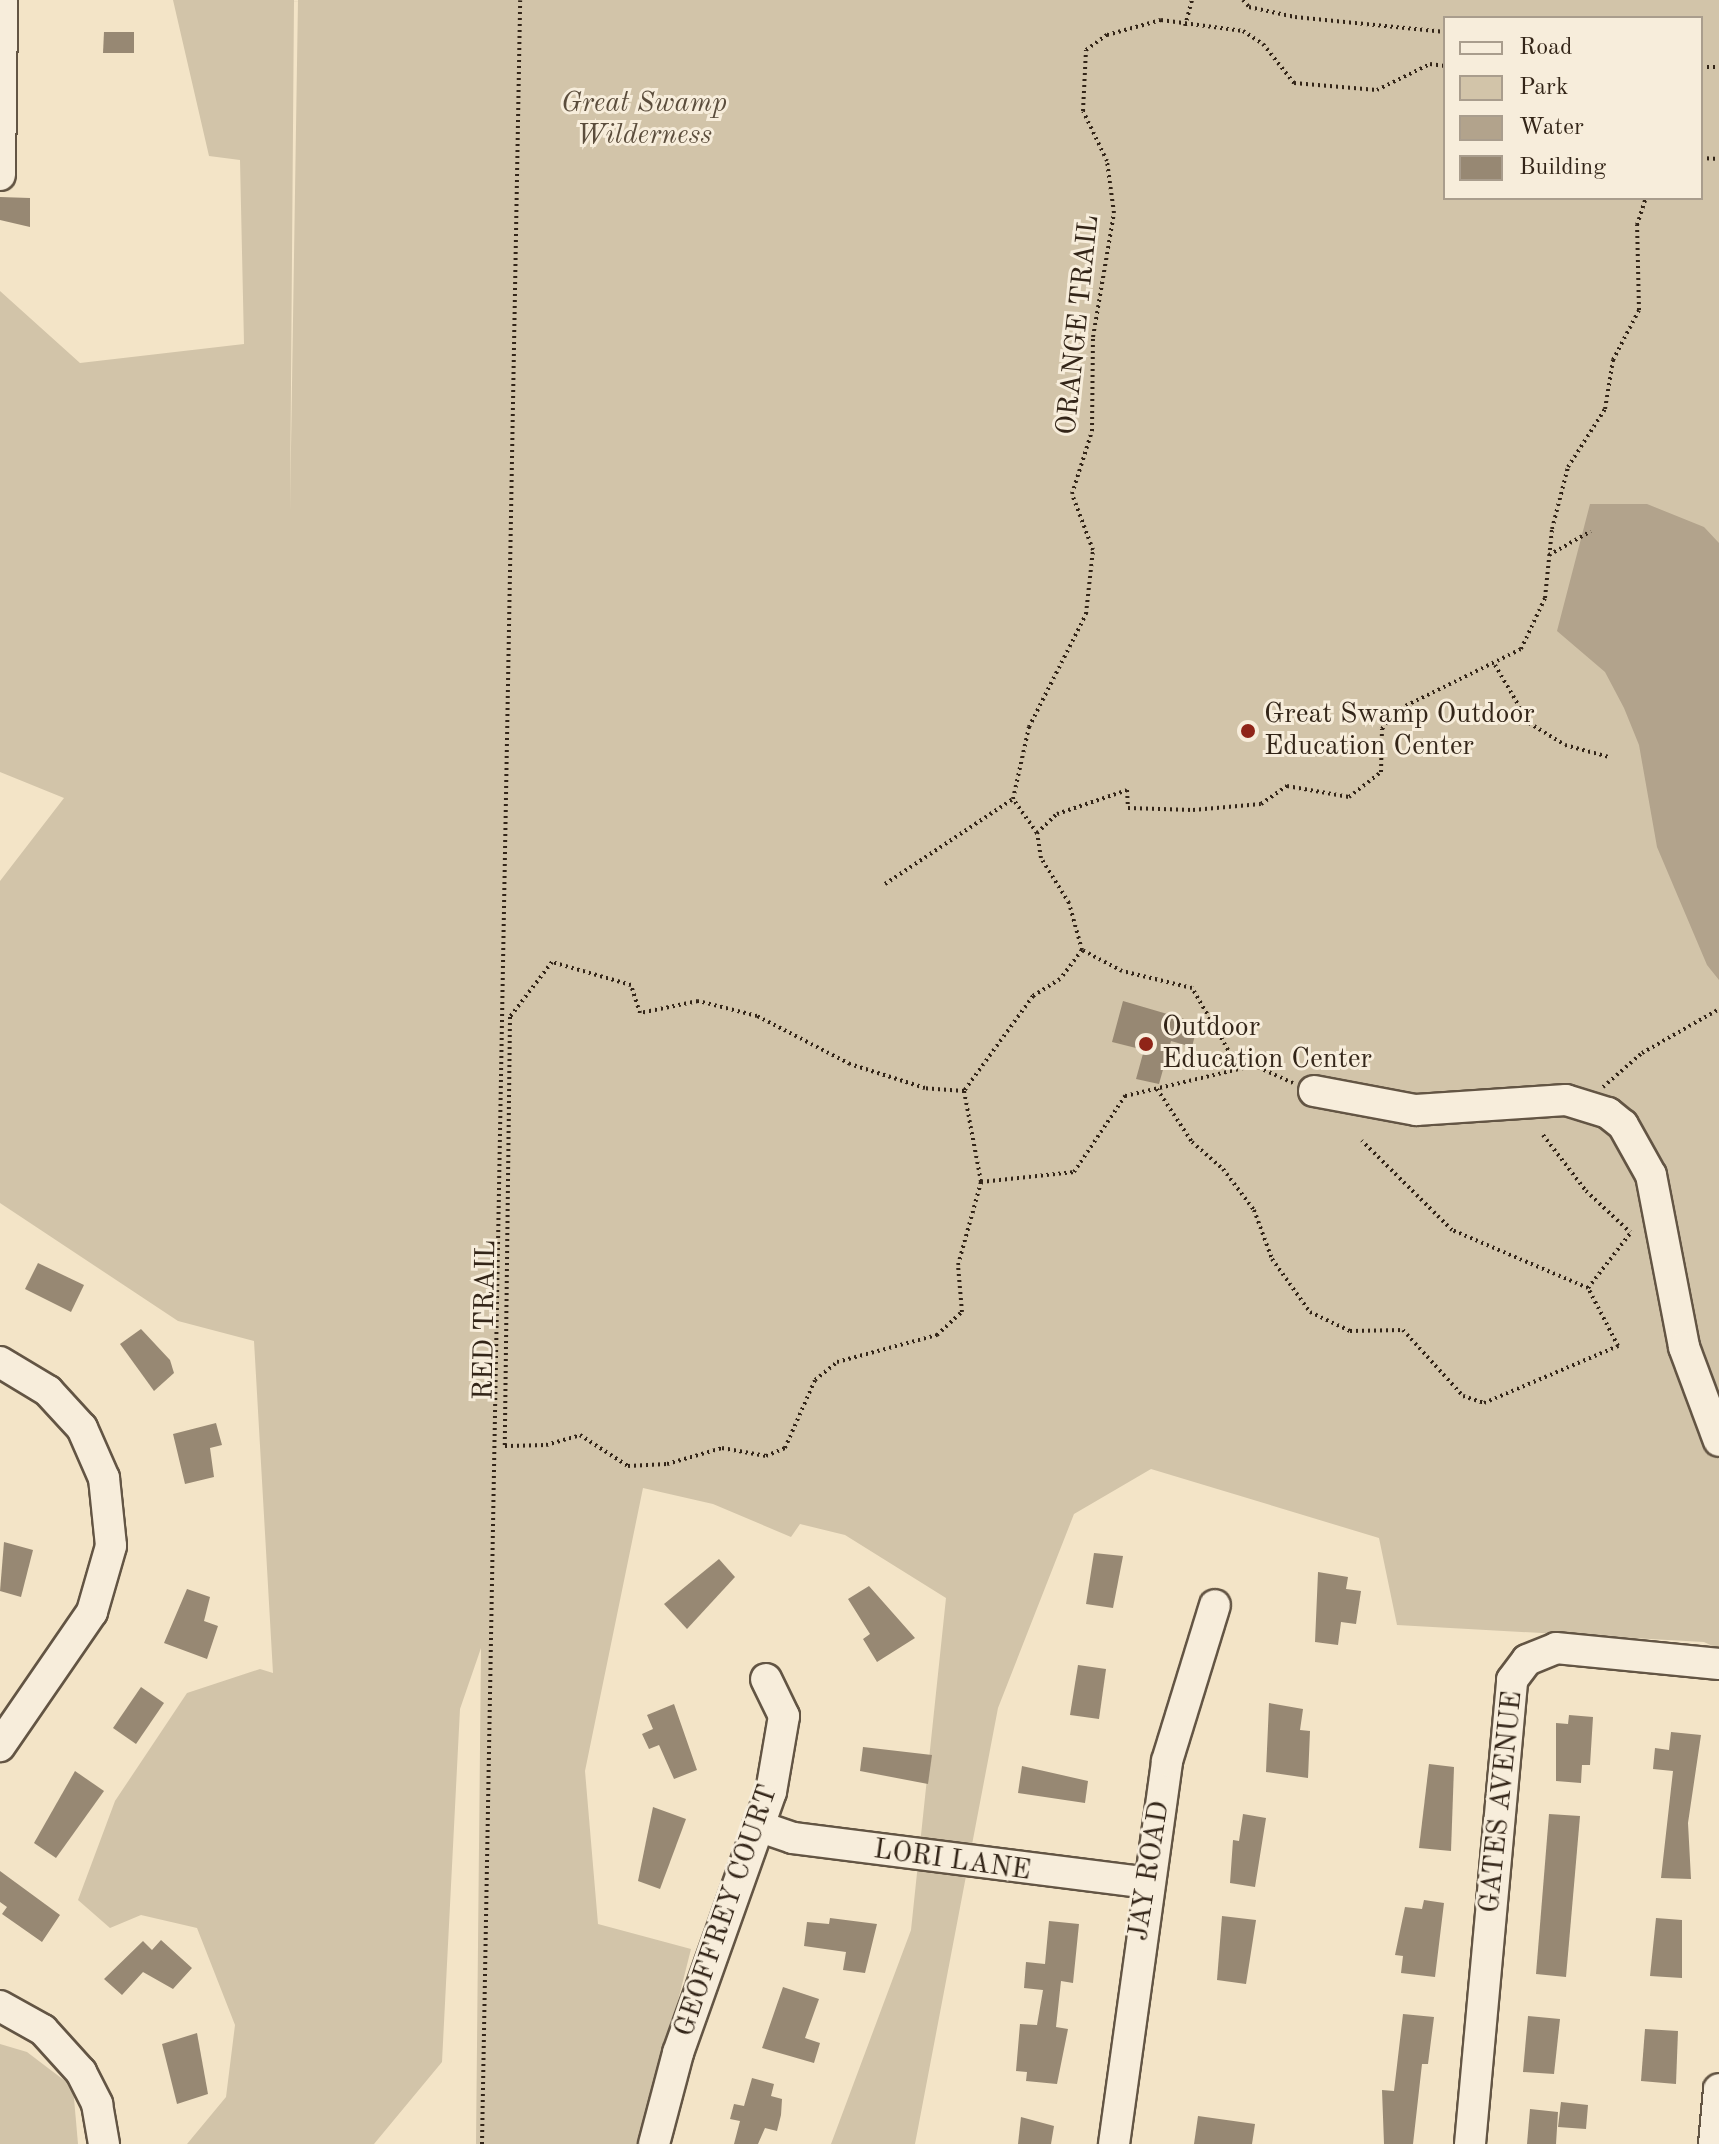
<!DOCTYPE html>
<style>
body{margin:0}
#map{position:relative;width:1719px;height:2144px;overflow:hidden;background:#f3e4c7;font-family:"Old Standard TT",serif}
div>[style]{position:absolute}
[style*='--x']{left:calc(var(--x)*1px);top:calc(var(--y)*1px);width:calc(var(--w)*1px);rotate:calc(var(--a)*1deg)}
.green>*{inset:0;background:#d2c4a9}
.water>*{inset:0;background:#b2a38c}
.building>*{inset:0;background:#978873}
.path>*{height:4px;margin-top:-2px;transform-origin:0;background:repeating-linear-gradient(90deg,#332518 0 2px,transparent 0 6px)}
.roads{filter:drop-shadow(2px 0 #635544) drop-shadow(-2px 0 #635544) drop-shadow(0 2px #635544) drop-shadow(0 -2px #635544)}
.minor>*{height:30px;margin:-15px;padding:0 15px;transform-origin:15px;border-radius:15px;background:#f7eddb}
.dots>*{width:22px;height:22px;translate:-50% -50%;box-sizing:border-box;border:4px solid #f7eddb;border-radius:50%}
span{translate:-50% -50%;white-space:nowrap;text-align:center;line-height:1.15;-webkit-text-stroke:6px #f7eddb;paint-order:stroke}
.park-label{font-size:28px;color:#5b4d3c;font-style:italic}
.street-label{font-size:28px;color:#332518}
.poi-label{font-size:28px;color:#332518}
.left{translate:0 -50%;text-align:left}
.legend{position:absolute;left:1443px;top:16px;width:260px;height:184px;box-sizing:border-box;background:#f7eddb;border:2px solid #a99d8d;margin:0;padding:10px 14px;list-style:none;font-size:24px;color:#332518}
.legend li{display:flex;align-items:center;gap:16px;height:40px}
.legend b{width:40px;border:2px solid #a99d8d}
</style>
<div id="map">
<div class="green">
<div style="clip-path:polygon(evenodd,173px 0,294px 0,290px 512px,298px 0,1719px 0,1719px 1649px,1704px 1642px,1397px 1625px,1379px 1538px,1151px 1469px,1074px 1514px,998px 1708px,915px 2144px,831px 2144px,911px 1930px,946px 1598px,845px 1535px,800px 1524px,791px 1537px,713px 1504px,643px 1488px,585px 1771px,598px 1924px,691px 1949px,642px 2144px,476px 2144px,481px 1648px,460px 1709px,442px 2062px,374px 2144px,187px 2144px,226px 2097px,235px 2025px,197px 1928px,141px 1915px,110px 1928px,78px 1900px,115px 1801px,187px 1693px,260px 1669px,273px 1673px,254px 1341px,178px 1321px,0 1203px,0 881px,64px 798px,0 772px,0 291px,80px 363px,244px 344px,240px 160px,209px 156px,173px 0,1445px 18px,1701px 18px,1701px 198px,1445px 198px,1445px 18px)"></div>
<div style="clip-path:polygon(0 2044px,27px 2052px,73px 2087px,78px 2144px,0 2144px)"></div>
</div>
<div class="water">
<div style="clip-path:polygon(1590px 504px,1647px 504px,1704px 527px,1719px 543px,1719px 980px,1707px 965px,1657px 847px,1639px 745px,1624px 708px,1605px 672px,1557px 631px)"></div>
</div>
<div class="building">
<div style="clip-path:polygon(104px 32px,134px 32px,134px 53px,103px 53px)"></div>
<div style="clip-path:polygon(0 197px,30px 198px,30px 227px,0 220px)"></div>
<div style="clip-path:polygon(1123px 1001px,1198px 1023px,1192px 1047px,1171px 1041px,1159px 1084px,1136px 1079px,1144px 1050px,1112px 1042px)"></div>
<div style="clip-path:polygon(38px 1263px,84px 1285px,71px 1312px,25px 1289px)"></div>
<div style="clip-path:polygon(141px 1329px,170px 1360px,174px 1373px,154px 1391px,120px 1344px)"></div>
<div style="clip-path:polygon(216px 1423px,222px 1445px,210px 1448px,214px 1477px,185px 1484px,173px 1434px)"></div>
<div style="clip-path:polygon(4px 1542px,33px 1550px,21px 1597px,0 1591px)"></div>
<div style="clip-path:polygon(1094px 1553px,1123px 1556px,1113px 1608px,1086px 1604px)"></div>
<div style="clip-path:polygon(719px 1559px,735px 1577px,687px 1629px,664px 1604px)"></div>
<div style="clip-path:polygon(1318px 1572px,1348px 1577px,1346px 1589px,1361px 1591px,1356px 1624px,1341px 1622px,1338px 1645px,1315px 1642px)"></div>
<div style="clip-path:polygon(869px 1586px,915px 1638px,877px 1662px,863px 1639px,870px 1634px,848px 1599px)"></div>
<div style="clip-path:polygon(187px 1589px,210px 1597px,204px 1621px,218px 1626px,207px 1659px,164px 1643px)"></div>
<div style="clip-path:polygon(1078px 1665px,1106px 1669px,1099px 1719px,1070px 1715px)"></div>
<div style="clip-path:polygon(141px 1687px,164px 1703px,136px 1744px,113px 1728px)"></div>
<div style="clip-path:polygon(1269px 1703px,1303px 1709px,1300px 1730px,1310px 1731px,1308px 1778px,1266px 1772px)"></div>
<div style="clip-path:polygon(674px 1704px,697px 1770px,674px 1779px,659px 1745px,649px 1749px,642px 1734px,653px 1729px,647px 1715px)"></div>
<div style="clip-path:polygon(1569px 1715px,1593px 1717px,1590px 1765px,1582px 1765px,1581px 1783px,1556px 1781px,1556px 1723px,1568px 1724px)"></div>
<div style="clip-path:polygon(1671px 1732px,1701px 1735px,1688px 1823px,1691px 1879px,1661px 1878px,1673px 1771px,1653px 1769px,1655px 1748px,1669px 1750px)"></div>
<div style="clip-path:polygon(863px 1747px,932px 1755px,928px 1784px,860px 1771px)"></div>
<div style="clip-path:polygon(1429px 1764px,1454px 1767px,1451px 1851px,1419px 1848px)"></div>
<div style="clip-path:polygon(1022px 1766px,1088px 1781px,1085px 1803px,1018px 1793px)"></div>
<div style="clip-path:polygon(75px 1771px,104px 1791px,56px 1858px,34px 1843px)"></div>
<div style="clip-path:polygon(653px 1807px,686px 1819px,660px 1889px,638px 1881px)"></div>
<div style="clip-path:polygon(1243px 1814px,1266px 1818px,1255px 1887px,1230px 1883px,1233px 1840px,1239px 1841px)"></div>
<div style="clip-path:polygon(1549px 1814px,1580px 1816px,1566px 1977px,1536px 1974px)"></div>
<div style="clip-path:polygon(0 1871px,60px 1915px,42px 1942px,2px 1914px,7px 1907px,0 1902px)"></div>
<div style="clip-path:polygon(1424px 1900px,1444px 1903px,1435px 1977px,1401px 1973px,1403px 1956px,1395px 1955px,1405px 1907px,1422px 1909px)"></div>
<div style="clip-path:polygon(1222px 1916px,1256px 1920px,1246px 1984px,1217px 1980px)"></div>
<div style="clip-path:polygon(830px 1918px,877px 1924px,865px 1973px,843px 1970px,846px 1952px,804px 1946px,807px 1922px,829px 1924px)"></div>
<div style="clip-path:polygon(1656px 1918px,1682px 1920px,1682px 1978px,1650px 1976px)"></div>
<div style="clip-path:polygon(1049px 1921px,1079px 1924px,1073px 1983px,1061px 1981px,1056px 2027px,1068px 2029px,1057px 2084px,1026px 2081px,1027px 2072px,1016px 2071px,1020px 2024px,1037px 2025px,1043px 1990px,1024px 1988px,1026px 1962px,1045px 1964px)"></div>
<div style="clip-path:polygon(161px 1940px,192px 1968px,173px 1989px,143px 1972px,122px 1995px,104px 1979px,143px 1941px,152px 1950px)"></div>
<div style="clip-path:polygon(783px 1987px,819px 1999px,805px 2038px,820px 2043px,814px 2063px,762px 2048px)"></div>
<div style="clip-path:polygon(1403px 2014px,1434px 2017px,1428px 2064px,1422px 2064px,1413px 2144px,1384px 2144px,1382px 2090px,1394px 2091px)"></div>
<div style="clip-path:polygon(1528px 2016px,1560px 2019px,1554px 2074px,1523px 2072px)"></div>
<div style="clip-path:polygon(1645px 2029px,1678px 2031px,1676px 2084px,1641px 2081px)"></div>
<div style="clip-path:polygon(197px 2033px,208px 2094px,177px 2104px,162px 2044px)"></div>
<div style="clip-path:polygon(752px 2078px,774px 2084px,771px 2096px,782px 2099px,781px 2115px,777px 2131px,765px 2128px,758px 2144px,734px 2144px,740px 2121px,730px 2119px,734px 2104px,744px 2106px)"></div>
<div style="clip-path:polygon(1561px 2102px,1588px 2105px,1586px 2129px,1558px 2127px)"></div>
<div style="clip-path:polygon(1530px 2109px,1558px 2112px,1556px 2144px,1527px 2144px)"></div>
<div style="clip-path:polygon(1198px 2116px,1255px 2124px,1252px 2144px,1194px 2144px)"></div>
<div style="clip-path:polygon(1021px 2117px,1054px 2126px,1051px 2144px,1018px 2144px)"></div>
</div>
<div class="path">
<div style="--x:1243;--y:0;--w:9;--a:49"></div>
<div style="--x:1249;--y:7;--w:47;--a:12.3"></div>
<div style="--x:1295;--y:17;--w:151;--a:5.7"></div>
<div style="--x:1185;--y:26;--w:27;--a:-75"></div>
<div style="--x:1701;--y:67;--w:18;--a:0"></div>
<div style="--x:1701;--y:158;--w:18;--a:3"></div>
<div style="--x:1549;--y:555;--w:48;--a:-29.7"></div>
<div style="--x:1495;--y:665;--w:67;--a:59.6"></div>
<div style="--x:1529;--y:723;--w:42;--a:31.4"></div>
<div style="--x:1565;--y:745;--w:46;--a:15.3"></div>
<div style="--x:1037;--y:833;--w:42;--a:-125.2"></div>
<div style="--x:1013;--y:799;--w:74;--a:-77.5"></div>
<div style="--x:1029;--y:727;--w:127;--a:-63.2"></div>
<div style="--x:1086;--y:614;--w:64;--a:-83.8"></div>
<div style="--x:1093;--y:550;--w:60;--a:-110.6"></div>
<div style="--x:1072;--y:494;--w:66;--a:-72.4"></div>
<div style="--x:1092;--y:431;--w:94;--a:-89.4"></div>
<div style="--x:1093;--y:337;--w:126;--a:-80.4"></div>
<div style="--x:1114;--y:213;--w:52;--a:-97.7"></div>
<div style="--x:1107;--y:161;--w:55;--a:-115.6"></div>
<div style="--x:1083;--y:111;--w:61;--a:-87.2"></div>
<div style="--x:1086;--y:50;--w:26;--a:-36"></div>
<div style="--x:1107;--y:35;--w:56;--a:-15.5"></div>
<div style="--x:1161;--y:20;--w:83;--a:7.6"></div>
<div style="--x:1243;--y:31;--w:24;--a:33"></div>
<div style="--x:1263;--y:44;--w:50;--a:51.5"></div>
<div style="--x:1294;--y:83;--w:83;--a:4.8"></div>
<div style="--x:1377;--y:90;--w:59;--a:-26.1"></div>
<div style="--x:1430;--y:64;--w:15;--a:8"></div>
<div style="--x:885;--y:884;--w:154;--a:-33.6"></div>
<div style="--x:1082;--y:950;--w:36;--a:127"></div>
<div style="--x:1060;--y:979;--w:32;--a:148"></div>
<div style="--x:1033;--y:996;--w:117;--a:126"></div>
<div style="--x:964;--y:1091;--w:39;--a:-176"></div>
<div style="--x:925;--y:1088;--w:79;--a:-162.3"></div>
<div style="--x:850;--y:1064;--w:105;--a:-152.7"></div>
<div style="--x:757;--y:1016;--w:61;--a:-165.7"></div>
<div style="--x:698;--y:1001;--w:59;--a:168.3"></div>
<div style="--x:640;--y:1013;--w:29;--a:-108"></div>
<div style="--x:631;--y:985;--w:82;--a:-163.8"></div>
<div style="--x:552;--y:962;--w:69;--a:127.4"></div>
<div style="--x:510;--y:1017;--w:429;--a:90.7"></div>
<div style="--x:505;--y:1446;--w:41;--a:-1.4"></div>
<div style="--x:546;--y:1445;--w:35;--a:-16"></div>
<div style="--x:580;--y:1435;--w:57;--a:32.9"></div>
<div style="--x:628;--y:1466;--w:39;--a:-3"></div>
<div style="--x:667;--y:1464;--w:57;--a:-16.2"></div>
<div style="--x:722;--y:1448;--w:45;--a:10.3"></div>
<div style="--x:766;--y:1456;--w:21;--a:-23"></div>
<div style="--x:785;--y:1448;--w:74;--a:-66.2"></div>
<div style="--x:815;--y:1380;--w:28;--a:-39"></div>
<div style="--x:837;--y:1362;--w:104;--a:-15.1"></div>
<div style="--x:937;--y:1335;--w:34;--a:-43"></div>
<div style="--x:962;--y:1312;--w:47;--a:-94.9"></div>
<div style="--x:958;--y:1265;--w:86;--a:-74.5"></div>
<div style="--x:981;--y:1182;--w:94;--a:-6.1"></div>
<div style="--x:1074;--y:1172;--w:92;--a:-56.1"></div>
<div style="--x:1125;--y:1096;--w:130;--a:-13.3"></div>
<div style="--x:1293;--y:1083;--w:68;--a:-155.7"></div>
<div style="--x:1231;--y:1055;--w:78;--a:-120.2"></div>
<div style="--x:1192;--y:988;--w:72;--a:-166.3"></div>
<div style="--x:1122;--y:971;--w:45;--a:-152.3"></div>
<div style="--x:1082;--y:950;--w:49;--a:-105.5"></div>
<div style="--x:1069;--y:903;--w:53;--a:-121.9"></div>
<div style="--x:1041;--y:858;--w:25;--a:-99"></div>
<div style="--x:1037;--y:833;--w:28;--a:-44"></div>
<div style="--x:1057;--y:814;--w:74;--a:-18.9"></div>
<div style="--x:1127;--y:790;--w:18;--a:87"></div>
<div style="--x:1128;--y:808;--w:65;--a:1.8"></div>
<div style="--x:1193;--y:810;--w:68;--a:-5"></div>
<div style="--x:1261;--y:804;--w:32;--a:-35"></div>
<div style="--x:1287;--y:786;--w:63;--a:10.1"></div>
<div style="--x:1349;--y:797;--w:41;--a:-38"></div>
<div style="--x:1381;--y:772;--w:43;--a:-88.7"></div>
<div style="--x:1382;--y:729;--w:22;--a:-54"></div>
<div style="--x:1395;--y:711;--w:140;--a:-26.2"></div>
<div style="--x:1521;--y:649;--w:56;--a:-64.8"></div>
<div style="--x:1545;--y:598;--w:69;--a:-84.2"></div>
<div style="--x:1552;--y:529;--w:64;--a:-75.5"></div>
<div style="--x:1568;--y:467;--w:69;--a:-57.5"></div>
<div style="--x:1605;--y:409;--w:50;--a:-80.7"></div>
<div style="--x:1613;--y:360;--w:56;--a:-62.5"></div>
<div style="--x:1639;--y:310;--w:85;--a:-91.3"></div>
<div style="--x:1637;--y:225;--w:28;--a:-72"></div>
<div style="--x:1603;--y:1087;--w:52;--a:-41.1"></div>
<div style="--x:1642;--y:1053;--w:89;--a:-29.7"></div>
<div style="--x:1157;--y:1089;--w:64;--a:56.6"></div>
<div style="--x:1192;--y:1142;--w:41;--a:41.1"></div>
<div style="--x:1223;--y:1169;--w:51;--a:52.9"></div>
<div style="--x:1254;--y:1210;--w:52;--a:69.8"></div>
<div style="--x:1272;--y:1259;--w:65;--a:54.4"></div>
<div style="--x:1310;--y:1312;--w:44;--a:25.4"></div>
<div style="--x:1350;--y:1331;--w:53;--a:-1.1"></div>
<div style="--x:1403;--y:1330;--w:89;--a:47.7"></div>
<div style="--x:1463;--y:1396;--w:22;--a:18"></div>
<div style="--x:1484;--y:1403;--w:146;--a:-23"></div>
<div style="--x:1618;--y:1346;--w:65;--a:-117.3"></div>
<div style="--x:1588;--y:1288;--w:148;--a:-156.9"></div>
<div style="--x:1452;--y:1230;--w:127;--a:-135.3"></div>
<div style="--x:964;--y:1091;--w:93;--a:79.4"></div>
<div style="--x:1543;--y:1135;--w:71;--a:52.5"></div>
<div style="--x:1586;--y:1191;--w:60;--a:43"></div>
<div style="--x:1588;--y:1288;--w:72;--a:-52.3"></div>
<div style="--x:482;--y:2144;--w:2144;--a:-88.98"></div>
</div>
<div class="roads">
<div class="minor">
<div style="--x:0;--y:175;--w:175;--a:-89.3"></div>
<div style="--x:1314;--y:1091;--w:104;--a:10.6"></div>
<div style="--x:1416;--y:1110;--w:150;--a:-3.8"></div>
<div style="--x:1566;--y:1100;--w:44;--a:17.2"></div>
<div style="--x:1608;--y:1113;--w:19;--a:39"></div>
<div style="--x:1623;--y:1125;--w:57;--a:60.8"></div>
<div style="--x:1651;--y:1175;--w:175;--a:79.1"></div>
<div style="--x:1684;--y:1347;--w:100;--a:69.6"></div>
<div style="--x:0;--y:1362;--w:56;--a:31.1"></div>
<div style="--x:48;--y:1391;--w:50;--a:47.4"></div>
<div style="--x:82;--y:1428;--w:55;--a:66.3"></div>
<div style="--x:104;--y:1478;--w:68;--a:84.1"></div>
<div style="--x:111;--y:1546;--w:69;--a:106.1"></div>
<div style="--x:92;--y:1612;--w:163;--a:124.5"></div>
<div style="--x:758;--y:1826;--w:37;--a:19"></div>
<div style="--x:793;--y:1838;--w:357;--a:7.2"></div>
<div style="--x:0;--y:2006;--w:49;--a:29.2"></div>
<div style="--x:43;--y:2030;--w:57;--a:47.9"></div>
<div style="--x:81;--y:2072;--w:36;--a:63"></div>
<div style="--x:97;--y:2104;--w:41;--a:80.1"></div>
<div style="--x:654;--y:2144;--w:94;--a:-75.2"></div>
<div style="--x:678;--y:2053;--w:277;--a:-70.4"></div>
<div style="--x:771;--y:1792;--w:77;--a:-80.3"></div>
<div style="--x:784;--y:1716;--w:41;--a:-115.9"></div>
<div style="--x:1114;--y:2144;--w:387;--a:-82.1"></div>
<div style="--x:1167;--y:1761;--w:163;--a:-72.9"></div>
<div style="--x:1470;--y:2144;--w:466;--a:-84.8"></div>
<div style="--x:1512;--y:1680;--w:25;--a:-53"></div>
<div style="--x:1527;--y:1660;--w:31;--a:-22"></div>
<div style="--x:1556;--y:1648;--w:164;--a:5.6"></div>
<div style="--x:1714;--y:2144;--w:55;--a:-84.8"></div>
</div>
</div>
<div class="dots">
<div style="left:1248px;top:731px;background:#8f2418"></div>
<div style="left:1146px;top:1044px;background:#8f2418"></div>
</div>
<div class="park-label">
<span style="left:644px;top:120px">Great Swamp<br>Wilderness</span>
</div>
<div class="street-label">
<span style="left:1079px;top:325px;rotate:-84deg">ORANGE TRAIL</span>
<span style="left:486px;top:1320px;rotate:-89deg">RED TRAIL</span>
<span style="left:1502px;top:1802px;rotate:-84deg">GATES AVENUE</span>
<span style="left:952px;top:1861px;rotate:8deg">LORI LANE</span>
<span style="left:1150px;top:1871px;rotate:-81deg">JAY ROAD</span>
<span style="left:727px;top:1911px;rotate:-71deg">GEOFFREY COURT</span>
</div>
<div class="poi-label">
<span class="left" style="left:1264px;top:731px">Great Swamp Outdoor<br>Education Center</span>
<span class="left" style="left:1162px;top:1044px">Outdoor<br>Education Center</span>
</div>
<ul class="legend">
<li><b style="height:10px;background:#f7eddb"></b>Road</li>
<li><b style="height:22px;background:#d2c4a9"></b>Park</li>
<li><b style="height:22px;background:#b2a38c"></b>Water</li>
<li><b style="height:22px;background:#978873"></b>Building</li>
</ul>
</div>
